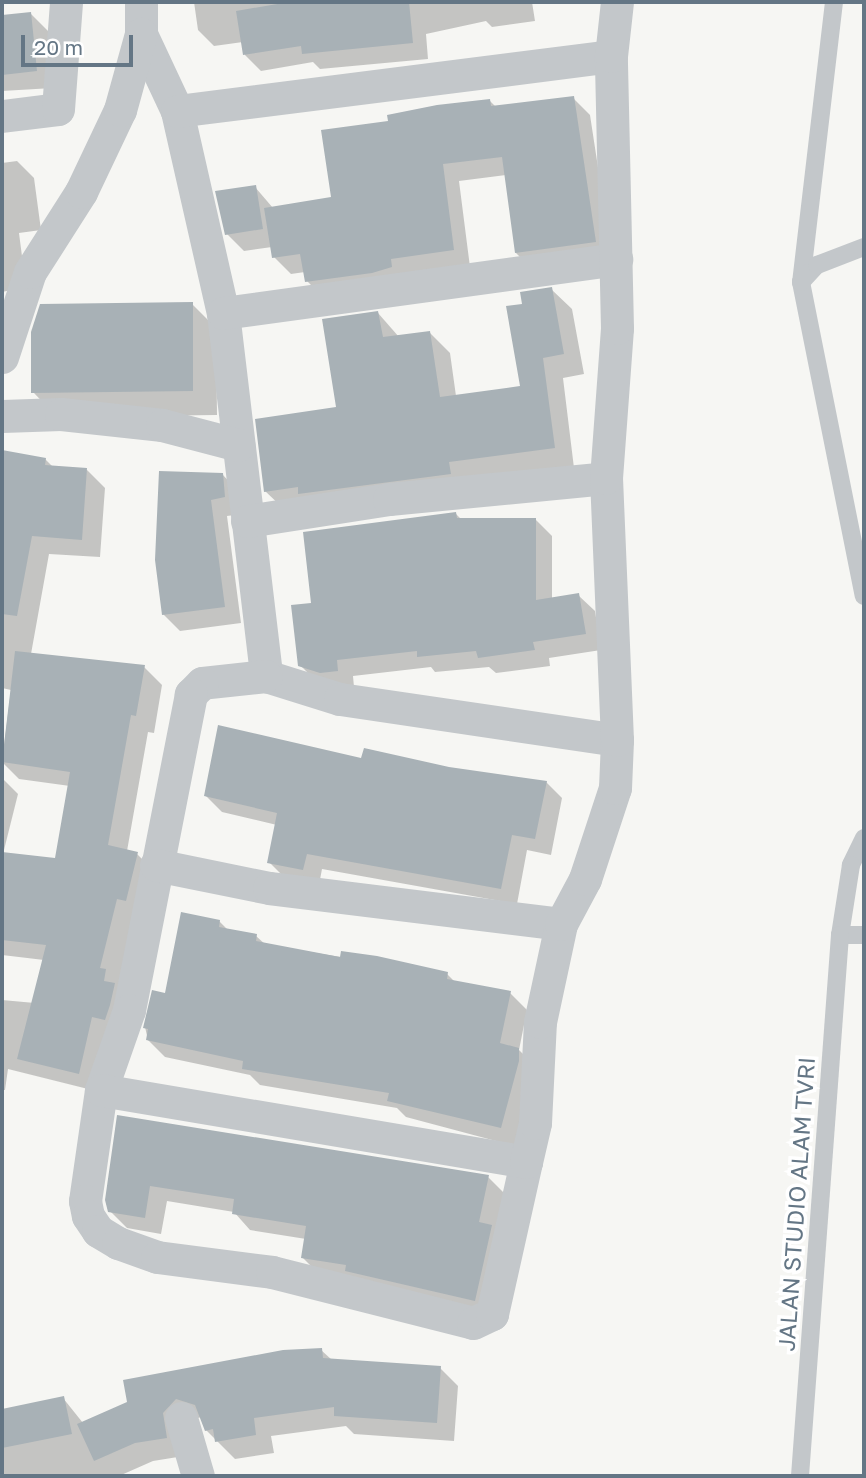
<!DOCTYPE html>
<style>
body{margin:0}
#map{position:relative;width:866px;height:1478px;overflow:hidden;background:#f6f6f3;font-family:"Golos Text",sans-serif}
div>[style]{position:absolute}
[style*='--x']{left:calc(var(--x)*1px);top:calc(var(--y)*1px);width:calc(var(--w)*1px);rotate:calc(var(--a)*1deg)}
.shadow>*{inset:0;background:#0003}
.building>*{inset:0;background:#a8b1b6}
.lane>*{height:18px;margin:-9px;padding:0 9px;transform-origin:9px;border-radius:9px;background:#c3c7ca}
.street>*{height:33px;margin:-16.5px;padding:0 16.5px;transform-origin:16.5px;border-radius:16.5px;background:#c3c7ca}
span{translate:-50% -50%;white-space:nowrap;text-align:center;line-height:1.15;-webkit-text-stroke:7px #fff;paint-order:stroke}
.street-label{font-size:23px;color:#647685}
.frame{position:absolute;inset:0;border:4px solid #647685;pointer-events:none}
.scale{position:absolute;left:21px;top:35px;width:112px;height:32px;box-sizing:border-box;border:4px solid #647685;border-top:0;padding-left:9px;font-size:21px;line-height:24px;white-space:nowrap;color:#647685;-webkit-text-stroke:5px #fff;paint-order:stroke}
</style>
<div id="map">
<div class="shadow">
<div style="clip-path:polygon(194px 2px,532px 2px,535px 21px,492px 27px,486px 21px,426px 34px,428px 59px,320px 69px,313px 62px,261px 71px,245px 55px,243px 42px,214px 46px,198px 30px)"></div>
<div style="clip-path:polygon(31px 14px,48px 31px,53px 88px,2px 91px,2px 17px)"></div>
<div style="clip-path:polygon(573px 98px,590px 115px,612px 259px,533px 270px,516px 253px,506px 175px,459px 181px,470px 267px,324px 298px,307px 281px,305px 272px,291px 274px,274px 257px,272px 247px,244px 251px,227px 234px,255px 187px,273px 208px,333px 198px,390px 122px,489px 100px,496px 107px)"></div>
<div style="clip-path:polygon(17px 161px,34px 178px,41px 230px,19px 233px,26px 287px,2px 292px,2px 163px)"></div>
<div style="clip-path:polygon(551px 289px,572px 309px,584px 374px,563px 378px,574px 468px,286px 511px,265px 491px,338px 409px,378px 313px,399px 337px,429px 332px,450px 353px,456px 396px,522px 388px,523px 305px)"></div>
<div style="clip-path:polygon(192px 304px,216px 328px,217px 415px,57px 417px,33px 392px)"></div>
<div style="clip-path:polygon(2px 452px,45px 459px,53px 467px,87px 470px,105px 488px,100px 557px,49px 554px,31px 654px,144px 667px,162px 685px,154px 733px,148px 732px,127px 851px,137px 854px,155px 872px,96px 1091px,8px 1069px,5px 1090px,2px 1090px,2px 1000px,35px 1003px,44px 960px,2px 955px,2px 778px,18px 794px,3px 854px,56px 860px,70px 786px,19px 779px,2px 762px,11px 690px,2px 688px)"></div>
<div style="clip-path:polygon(222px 474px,239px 492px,242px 514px,227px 516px,241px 623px,180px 631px,163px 614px,156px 559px)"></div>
<div style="clip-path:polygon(456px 514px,462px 520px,535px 519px,552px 536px,552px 599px,578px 595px,595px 611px,601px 650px,549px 658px,550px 666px,496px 673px,489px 667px,435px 672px,431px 667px,353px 676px,354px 687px,317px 682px,300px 665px,313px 604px)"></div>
<div style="clip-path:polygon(363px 760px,546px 782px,562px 798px,551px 855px,527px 850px,517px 904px,322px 869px,319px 885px,285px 878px,269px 862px,277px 825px,222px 812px,206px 796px)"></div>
<div style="clip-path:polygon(219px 921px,229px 931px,256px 936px,266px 945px,447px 974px,455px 982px,510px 993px,527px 1010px,519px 1050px,536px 1067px,515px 1146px,406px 1117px,397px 1108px,260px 1085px,250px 1075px,165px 1057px,148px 1040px,145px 1027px)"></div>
<div style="clip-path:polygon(118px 1117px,488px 1177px,505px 1194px,492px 1316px,320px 1275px,303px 1258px,306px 1239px,250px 1230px,234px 1212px,167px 1201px,161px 1234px,127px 1228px,110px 1211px)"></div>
<div style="clip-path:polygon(321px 1350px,332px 1360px,440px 1368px,458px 1386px,454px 1441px,354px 1434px,346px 1426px,271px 1436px,274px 1453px,235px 1459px,206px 1430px,201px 1417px,186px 1422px,184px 1456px,153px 1461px,119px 1476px,2px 1476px,2px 1424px,43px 1403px,63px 1398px,83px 1423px)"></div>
</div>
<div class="building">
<div style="clip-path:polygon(289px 2px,409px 2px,413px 43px,302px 54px,301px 46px,243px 55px,236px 11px)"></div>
<div style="clip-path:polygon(31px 12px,37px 71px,2px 75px,2px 15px)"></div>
<div style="clip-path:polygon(574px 96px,596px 242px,515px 253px,502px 157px,443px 164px,454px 250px,391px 259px,392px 267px,372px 273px,305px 282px,300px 254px,272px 258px,264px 208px,331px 197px,321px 130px,388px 121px,387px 115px,437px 105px,490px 99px,491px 106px)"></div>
<div style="clip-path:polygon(256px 185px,263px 229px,225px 235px,215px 191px)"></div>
<div style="clip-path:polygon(552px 287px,564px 354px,543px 358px,555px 448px,449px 462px,451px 474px,298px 494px,298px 487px,264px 492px,255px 419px,336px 407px,322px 319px,378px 311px,383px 337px,430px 331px,440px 397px,520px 386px,506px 306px,522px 304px,520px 292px)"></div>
<div style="clip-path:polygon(193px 302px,193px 391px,31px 393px,31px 332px,40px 304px)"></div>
<div style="clip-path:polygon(2px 450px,46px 458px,45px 465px,87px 468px,82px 540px,32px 536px,17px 616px,2px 614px)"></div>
<div style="clip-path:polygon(159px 471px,223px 473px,225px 497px,211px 500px,225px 607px,162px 615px,155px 560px)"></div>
<div style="clip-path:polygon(456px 512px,457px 518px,536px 518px,536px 600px,579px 593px,586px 634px,533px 642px,535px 650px,478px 658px,476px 651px,417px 657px,417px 651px,337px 660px,338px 671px,320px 673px,298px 666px,291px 605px,311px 603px,303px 532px)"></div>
<div style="clip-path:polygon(15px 651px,145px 665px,136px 716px,131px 715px,108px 845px,138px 852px,126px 901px,117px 899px,100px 968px,106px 969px,104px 981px,115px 983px,110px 1005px,105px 1020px,92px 1017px,79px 1074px,17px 1059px,46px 945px,2px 940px,2px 852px,55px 858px,70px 772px,2px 762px)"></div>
<div style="clip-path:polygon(218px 725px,361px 758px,364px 748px,449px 767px,547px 781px,535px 839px,512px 835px,501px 889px,307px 854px,303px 870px,267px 863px,277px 813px,204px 796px)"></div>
<div style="clip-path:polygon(181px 912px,220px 920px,219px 927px,257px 934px,256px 941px,340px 957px,341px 951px,377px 956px,448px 972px,447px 979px,511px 991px,500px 1043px,519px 1048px,519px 1061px,501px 1128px,387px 1101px,389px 1093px,242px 1069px,243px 1061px,146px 1040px,148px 1029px,143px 1028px,152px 990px,165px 993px)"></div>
<div style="clip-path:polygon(117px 1115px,489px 1175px,479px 1222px,492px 1225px,475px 1301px,345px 1271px,346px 1265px,301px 1258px,306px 1226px,232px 1214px,234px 1199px,150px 1186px,145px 1218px,108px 1212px,105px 1200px)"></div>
<div style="clip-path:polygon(322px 1348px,323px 1358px,441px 1366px,437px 1423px,334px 1416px,334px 1407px,254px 1418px,256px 1435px,215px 1442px,213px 1429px,205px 1431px,195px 1405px,176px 1399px,163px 1413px,167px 1438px,135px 1443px,94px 1461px,77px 1424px,127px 1402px,123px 1380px,283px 1350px)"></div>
<div style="clip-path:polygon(64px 1396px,72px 1434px,2px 1448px,2px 1409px)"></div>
</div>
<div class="lane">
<div style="--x:834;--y:2;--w:282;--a:96.7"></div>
<div style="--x:801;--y:282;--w:320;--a:78.7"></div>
<div style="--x:801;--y:282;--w:23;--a:-47"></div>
<div style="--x:817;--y:265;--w:50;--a:-21"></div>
<div style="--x:864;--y:838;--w:30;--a:116"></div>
<div style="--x:851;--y:865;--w:71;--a:98.9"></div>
<div style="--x:840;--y:935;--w:24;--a:0"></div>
<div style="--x:800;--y:1476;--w:542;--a:-85.77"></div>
</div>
<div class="street">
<div style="--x:141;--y:2;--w:32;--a:90"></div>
<div style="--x:141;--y:34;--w:85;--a:64.9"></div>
<div style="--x:177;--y:111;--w:207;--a:77.2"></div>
<div style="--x:223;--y:313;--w:366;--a:83.2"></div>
<div style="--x:266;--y:676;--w:77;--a:17.3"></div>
<div style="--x:340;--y:699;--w:280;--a:8.4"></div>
<div style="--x:177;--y:111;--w:437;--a:-7.2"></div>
<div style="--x:2;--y:116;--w:56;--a:-7.1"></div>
<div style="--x:58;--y:109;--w:107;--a:-85.7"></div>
<div style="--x:223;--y:313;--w:397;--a:-7.8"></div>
<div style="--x:2;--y:357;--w:89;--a:-71.8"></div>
<div style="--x:30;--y:272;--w:95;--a:-57.5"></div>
<div style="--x:81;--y:192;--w:91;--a:-64.6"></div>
<div style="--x:120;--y:110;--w:79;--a:-74.6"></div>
<div style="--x:2;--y:416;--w:59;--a:-1.9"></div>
<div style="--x:61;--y:414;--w:102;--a:6.2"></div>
<div style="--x:162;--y:425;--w:79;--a:14.7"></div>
<div style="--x:247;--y:521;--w:144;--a:-8.8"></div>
<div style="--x:389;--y:499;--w:218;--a:-5.5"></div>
<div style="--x:266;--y:676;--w:64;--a:173.8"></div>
<div style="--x:202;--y:683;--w:16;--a:135"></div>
<div style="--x:191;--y:694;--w:322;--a:101.1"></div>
<div style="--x:129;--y:1010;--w:85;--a:109.3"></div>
<div style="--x:101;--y:1090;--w:112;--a:98.2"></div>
<div style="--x:85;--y:1201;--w:15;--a:79"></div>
<div style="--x:88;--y:1216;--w:18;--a:56"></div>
<div style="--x:98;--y:1231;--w:23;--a:31"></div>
<div style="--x:118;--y:1243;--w:41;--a:19.7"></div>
<div style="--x:157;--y:1257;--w:116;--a:7.4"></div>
<div style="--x:272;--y:1272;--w:207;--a:14.2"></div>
<div style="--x:473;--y:1323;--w:21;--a:-25"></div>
<div style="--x:492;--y:1314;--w:156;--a:-77.4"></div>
<div style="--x:156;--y:865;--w:115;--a:11.5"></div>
<div style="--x:269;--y:888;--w:294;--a:7"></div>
<div style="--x:101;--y:1090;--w:431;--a:9.6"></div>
<div style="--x:526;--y:1162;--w:40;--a:-77"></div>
<div style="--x:535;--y:1123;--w:101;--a:-87.2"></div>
<div style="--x:540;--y:1022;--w:100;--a:-77.9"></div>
<div style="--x:561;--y:924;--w:51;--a:-61.9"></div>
<div style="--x:585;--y:879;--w:96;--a:-71.8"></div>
<div style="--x:615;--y:788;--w:48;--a:-87.6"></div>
<div style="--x:617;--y:740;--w:262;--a:-92.4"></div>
<div style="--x:606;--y:478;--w:150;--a:-85.8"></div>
<div style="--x:617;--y:328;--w:272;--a:-91.3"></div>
<div style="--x:611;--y:56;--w:54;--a:-83.7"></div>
<div style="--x:181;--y:1418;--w:60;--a:73.7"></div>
</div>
<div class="street-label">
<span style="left:796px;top:1204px;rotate:-86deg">JALAN STUDIO ALAM TVRI</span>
</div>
<div class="frame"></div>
<div class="scale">20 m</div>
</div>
